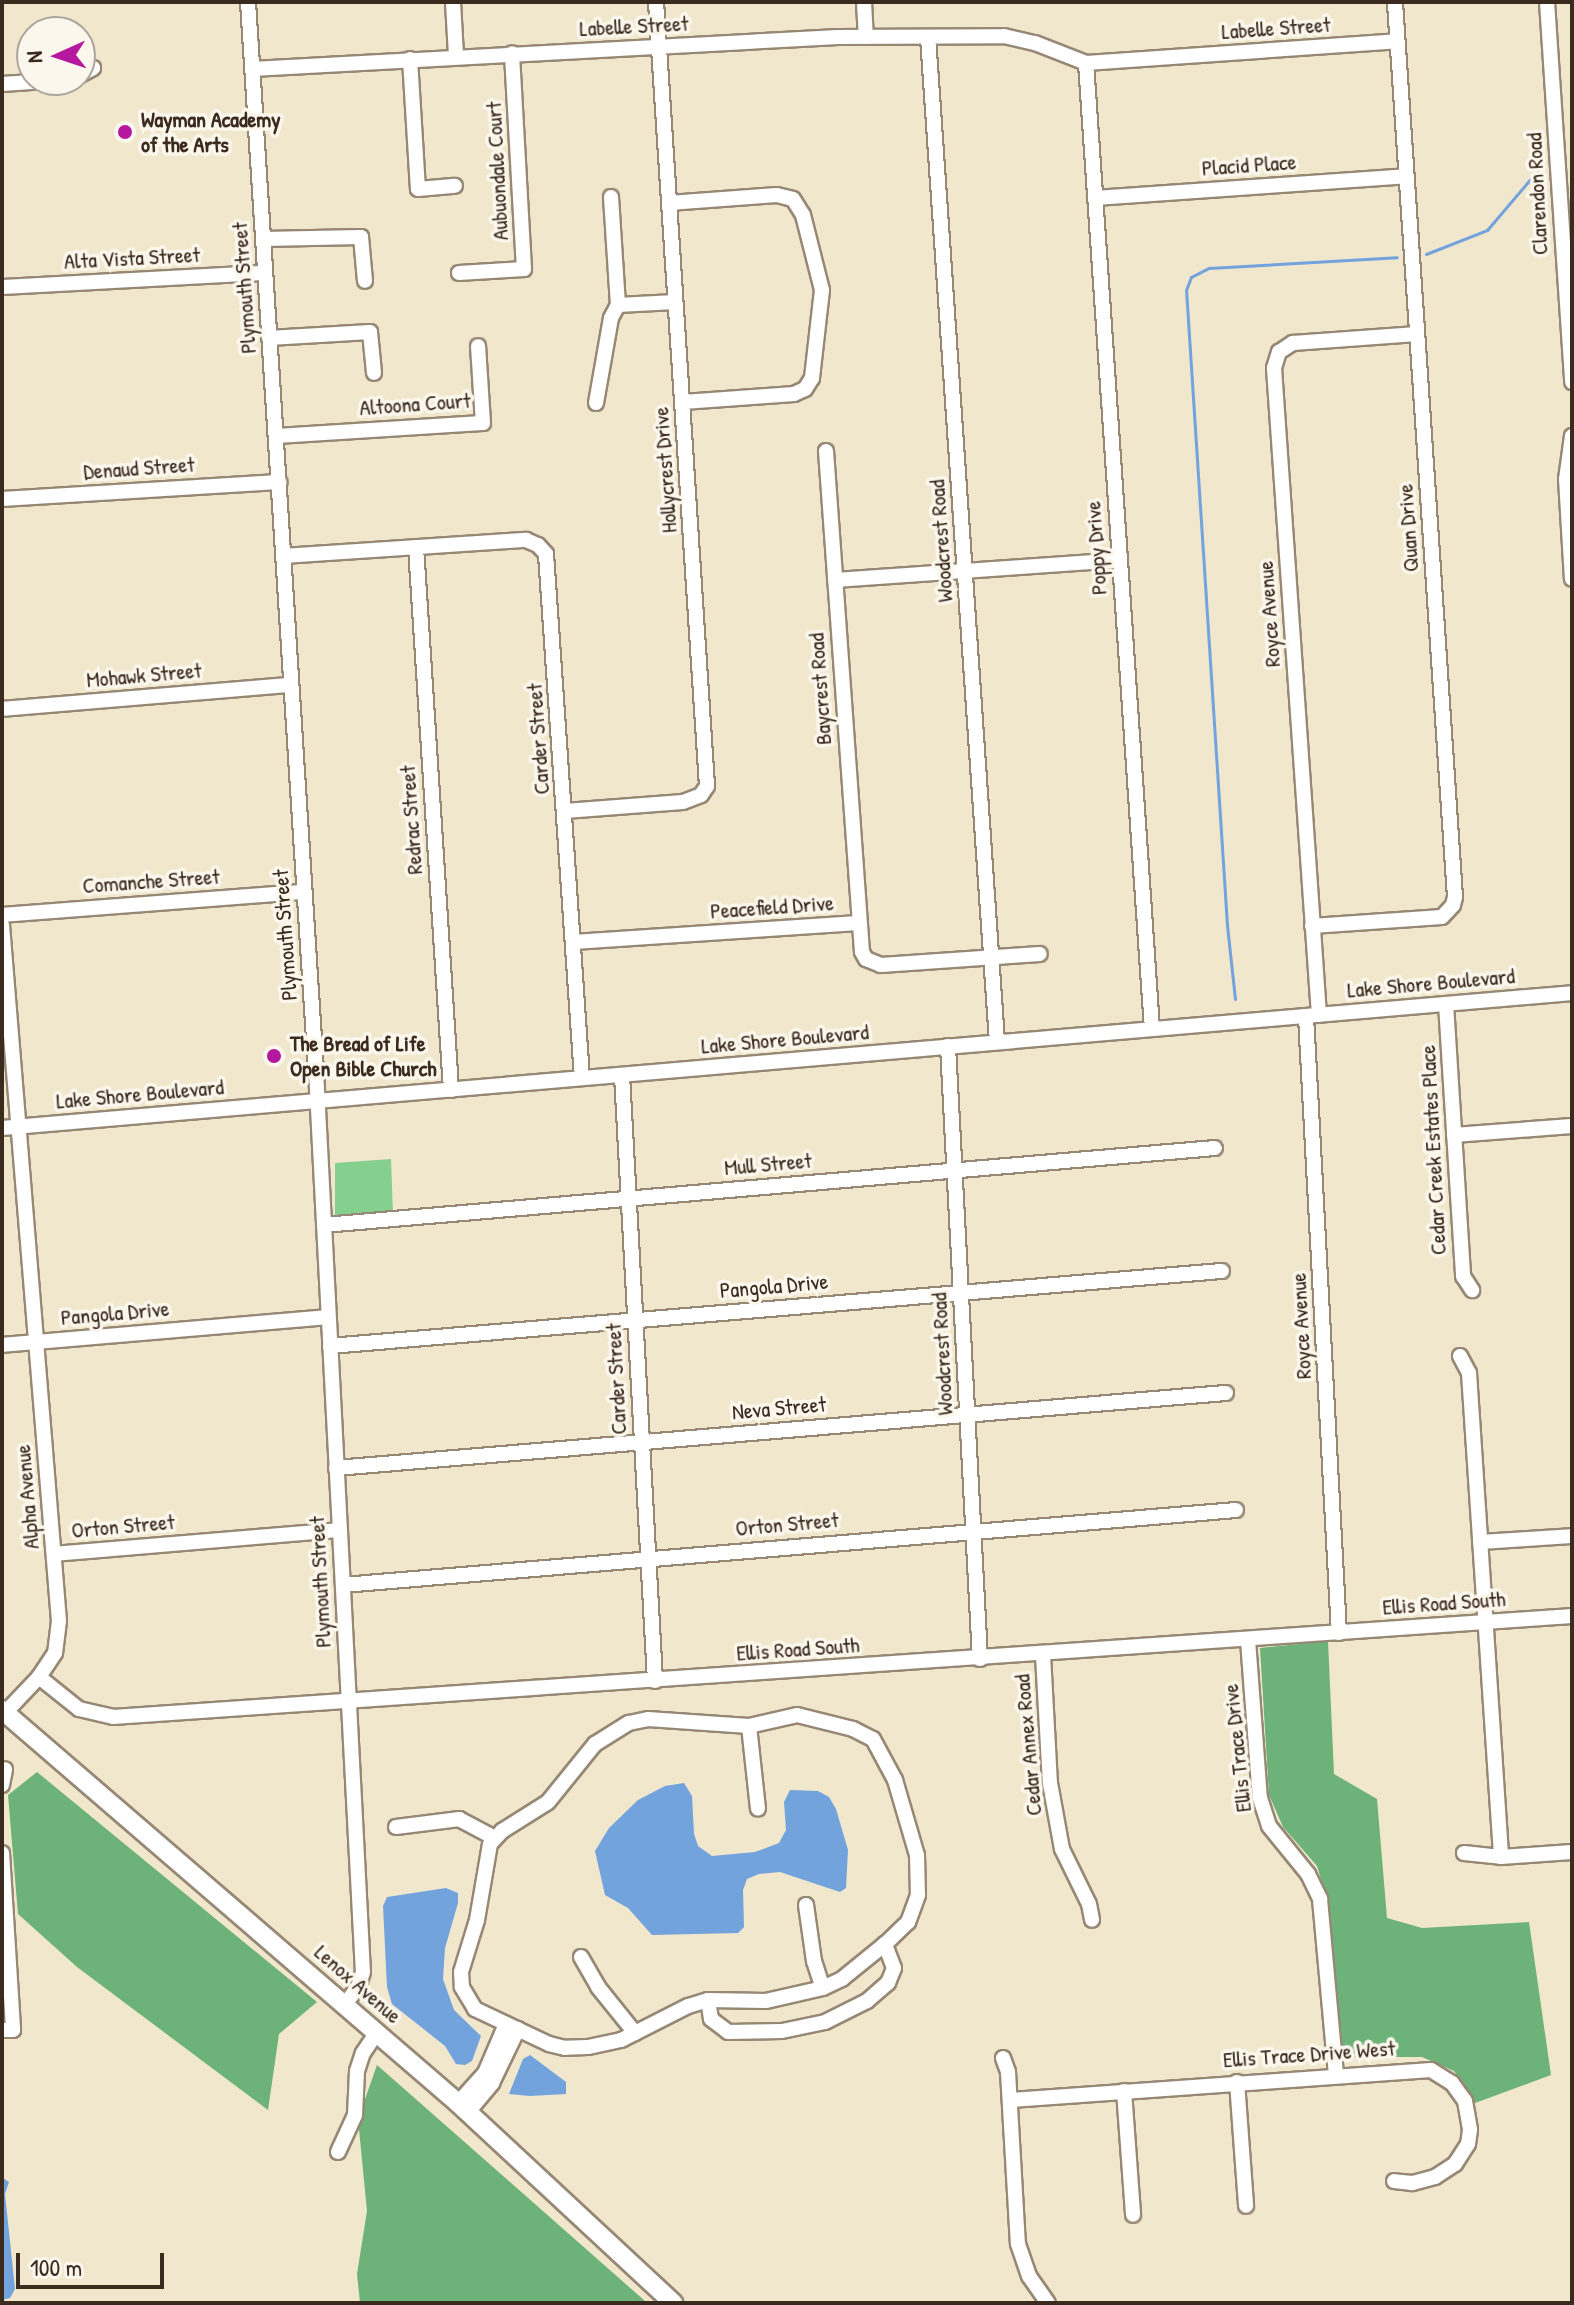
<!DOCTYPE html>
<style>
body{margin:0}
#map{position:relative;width:1574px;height:2305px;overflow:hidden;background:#f0e7cc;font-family:"Patrick Hand",sans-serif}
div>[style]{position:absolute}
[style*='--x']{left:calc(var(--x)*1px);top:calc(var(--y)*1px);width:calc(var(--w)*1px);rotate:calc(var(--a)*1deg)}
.green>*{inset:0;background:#85d08e}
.forest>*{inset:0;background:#6cb279}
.water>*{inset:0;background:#73a3dd}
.stream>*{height:3px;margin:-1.5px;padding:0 1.5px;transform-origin:1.5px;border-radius:1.5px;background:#73a3dd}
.roads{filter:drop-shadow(2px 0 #968875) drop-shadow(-2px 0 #968875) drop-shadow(0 2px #968875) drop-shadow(0 -2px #968875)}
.minor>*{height:14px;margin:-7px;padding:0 7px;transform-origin:7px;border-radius:7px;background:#fff}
.major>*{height:18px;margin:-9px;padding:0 9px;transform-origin:9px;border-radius:9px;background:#fff}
.dots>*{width:22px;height:22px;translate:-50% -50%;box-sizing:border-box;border:4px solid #fbf7ec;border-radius:50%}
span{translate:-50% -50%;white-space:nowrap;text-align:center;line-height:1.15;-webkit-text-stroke:7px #fbf7ec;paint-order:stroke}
.street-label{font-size:22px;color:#3b2a1e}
.poi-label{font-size:22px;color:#3b2a1e;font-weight:700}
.left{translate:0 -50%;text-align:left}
.frame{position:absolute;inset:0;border:4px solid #3b2a1e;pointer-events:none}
.north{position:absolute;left:16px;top:16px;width:80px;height:80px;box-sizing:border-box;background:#fbf7ec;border:2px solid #aea59a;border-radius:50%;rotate:267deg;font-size:22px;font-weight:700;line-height:32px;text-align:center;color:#3b2a1e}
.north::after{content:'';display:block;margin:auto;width:28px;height:36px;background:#b5179e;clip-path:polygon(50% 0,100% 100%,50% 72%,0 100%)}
.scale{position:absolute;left:16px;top:2253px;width:148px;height:36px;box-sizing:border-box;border:4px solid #3b2a1e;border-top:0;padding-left:10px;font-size:24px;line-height:28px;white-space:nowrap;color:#3b2a1e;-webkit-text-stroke:6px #fbf7ec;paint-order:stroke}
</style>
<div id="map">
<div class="green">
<div style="clip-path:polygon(391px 1159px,393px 1215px,335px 1220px,335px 1163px)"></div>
</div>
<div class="forest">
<div style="clip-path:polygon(1328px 1641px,1334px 1774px,1377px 1799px,1387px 1918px,1422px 1928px,1529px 1922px,1551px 2075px,1475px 2103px,1454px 2071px,1422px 2057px,1350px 2057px,1342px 2052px,1328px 1902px,1317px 1866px,1283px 1827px,1269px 1795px,1260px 1648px)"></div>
<div style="clip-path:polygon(37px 1772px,317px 2002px,279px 2034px,268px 2110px,77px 1967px,18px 1914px,8px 1795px)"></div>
<div style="clip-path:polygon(377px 2065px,645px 2301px,645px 2303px,360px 2303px,357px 2274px,367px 2211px,358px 2119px)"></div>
</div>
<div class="water">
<div style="clip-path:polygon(684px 1783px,692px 1796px,694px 1834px,698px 1846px,712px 1856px,755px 1852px,779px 1843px,786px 1830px,784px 1802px,790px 1790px,818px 1791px,829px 1797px,836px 1809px,848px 1850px,846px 1888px,840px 1892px,780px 1872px,759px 1874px,747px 1879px,743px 1890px,744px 1927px,738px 1933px,652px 1935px,628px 1908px,605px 1895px,595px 1851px,609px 1828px,638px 1800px,665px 1786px)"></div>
<div style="clip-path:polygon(446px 1888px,458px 1893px,458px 1903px,445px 1948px,443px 1979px,454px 2010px,481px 2036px,472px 2061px,465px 2065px,456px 2064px,445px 2046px,392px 2004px,387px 1987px,383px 1906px,387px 1897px)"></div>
<div style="clip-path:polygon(530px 2055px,566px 2082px,566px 2094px,530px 2096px,509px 2094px,523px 2059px)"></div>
<div style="clip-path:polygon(3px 2178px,9px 2182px,5px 2194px,15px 2289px,10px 2298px,2px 2300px)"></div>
</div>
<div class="stream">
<div style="--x:1426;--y:254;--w:66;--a:-21.5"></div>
<div style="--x:1487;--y:230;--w:80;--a:-49.6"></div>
<div style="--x:1235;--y:999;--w:74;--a:-96.2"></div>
<div style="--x:1227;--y:925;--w:636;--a:-93.69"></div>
<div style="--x:1186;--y:290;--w:14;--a:-69"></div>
<div style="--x:1191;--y:277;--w:20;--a:-27"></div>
<div style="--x:1209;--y:268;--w:188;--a:-3.3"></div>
</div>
<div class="roads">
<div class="minor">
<div style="--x:248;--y:2;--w:1070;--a:86.36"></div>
<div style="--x:316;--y:1070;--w:903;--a:87.02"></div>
<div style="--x:363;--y:1972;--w:16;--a:108"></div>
<div style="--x:358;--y:1987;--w:21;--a:127"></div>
<div style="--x:453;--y:2;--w:54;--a:86.8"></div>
<div style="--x:864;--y:2;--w:35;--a:87"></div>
<div style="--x:1547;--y:2;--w:381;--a:86.2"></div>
<div style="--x:928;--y:37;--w:1007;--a:86.07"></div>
<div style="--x:410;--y:59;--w:130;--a:86.5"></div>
<div style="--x:418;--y:189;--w:37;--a:-5"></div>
<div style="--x:1086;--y:63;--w:968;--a:86.09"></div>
<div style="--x:252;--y:69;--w:587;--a:-3.13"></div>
<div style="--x:838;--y:37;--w:166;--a:-0.3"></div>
<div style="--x:1004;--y:36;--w:32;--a:13"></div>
<div style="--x:1035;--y:43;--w:55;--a:21.4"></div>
<div style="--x:1086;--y:63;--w:312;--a:-4"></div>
<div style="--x:80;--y:75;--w:15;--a:-28"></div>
<div style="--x:2;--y:84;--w:59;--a:-3.9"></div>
<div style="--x:611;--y:197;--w:108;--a:86.3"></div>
<div style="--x:1095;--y:198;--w:312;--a:-4"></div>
<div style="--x:669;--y:203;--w:108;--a:-4.2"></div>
<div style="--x:777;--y:195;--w:16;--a:14"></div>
<div style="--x:793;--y:199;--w:19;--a:58"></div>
<div style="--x:803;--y:215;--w:77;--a:75.8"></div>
<div style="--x:822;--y:290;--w:89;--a:96.5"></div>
<div style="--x:812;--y:378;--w:13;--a:122"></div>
<div style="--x:805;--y:389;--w:12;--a:156"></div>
<div style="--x:794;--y:394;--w:111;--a:175.9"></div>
<div style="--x:263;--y:239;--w:98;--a:-1.2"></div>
<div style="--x:361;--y:237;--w:44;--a:84.8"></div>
<div style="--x:459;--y:273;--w:65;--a:-3.5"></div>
<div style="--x:524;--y:269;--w:216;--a:-93.2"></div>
<div style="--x:2;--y:287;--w:262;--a:-3.1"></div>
<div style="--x:618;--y:305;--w:57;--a:-3"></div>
<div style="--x:269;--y:338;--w:101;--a:-3.4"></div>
<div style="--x:370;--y:332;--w:41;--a:84.4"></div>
<div style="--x:596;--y:403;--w:86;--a:-80"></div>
<div style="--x:611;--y:318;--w:15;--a:-62"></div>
<div style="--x:276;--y:436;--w:207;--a:-3.6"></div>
<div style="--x:483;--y:423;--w:77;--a:-93.7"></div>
<div style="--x:1572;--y:436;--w:43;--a:97.9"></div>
<div style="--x:1566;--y:479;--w:100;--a:86.6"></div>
<div style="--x:826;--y:451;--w:502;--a:85.89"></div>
<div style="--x:862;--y:952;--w:8;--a:60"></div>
<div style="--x:866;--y:959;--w:16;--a:22"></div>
<div style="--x:881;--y:965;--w:159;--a:-4"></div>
<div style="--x:2;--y:499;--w:278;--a:-3.5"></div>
<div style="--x:416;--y:547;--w:544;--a:86.31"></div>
<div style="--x:283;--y:556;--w:244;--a:-3.8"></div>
<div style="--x:526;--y:540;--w:13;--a:23"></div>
<div style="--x:538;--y:545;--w:12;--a:48"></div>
<div style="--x:546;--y:554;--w:525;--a:86.07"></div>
<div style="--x:835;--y:580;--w:285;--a:-4"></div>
<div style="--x:2;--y:709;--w:289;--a:-4.8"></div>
<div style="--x:565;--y:811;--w:118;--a:-4.4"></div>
<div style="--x:683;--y:802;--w:19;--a:-21"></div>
<div style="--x:701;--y:795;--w:11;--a:-56"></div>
<div style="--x:707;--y:786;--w:786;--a:-93.72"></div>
<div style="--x:2;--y:915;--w:303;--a:-4.4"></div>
<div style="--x:2;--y:925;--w:698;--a:85.32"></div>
<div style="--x:59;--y:1621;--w:32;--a:97"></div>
<div style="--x:55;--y:1653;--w:29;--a:124"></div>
<div style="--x:39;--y:1677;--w:54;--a:133.5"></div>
<div style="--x:1312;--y:926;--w:130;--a:-4"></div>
<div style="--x:1442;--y:917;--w:16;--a:-47"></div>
<div style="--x:1453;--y:905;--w:8;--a:-76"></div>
<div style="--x:1455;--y:897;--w:897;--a:-93.84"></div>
<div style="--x:573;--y:942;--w:286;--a:-3.8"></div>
<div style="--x:1446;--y:1004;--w:273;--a:86.4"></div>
<div style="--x:1463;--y:1276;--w:17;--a:57"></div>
<div style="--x:1319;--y:1015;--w:649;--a:-93.98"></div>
<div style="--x:1274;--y:368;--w:17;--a:-73"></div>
<div style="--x:1279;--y:352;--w:17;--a:-33"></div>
<div style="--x:1293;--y:343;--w:124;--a:-4.2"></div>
<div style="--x:1306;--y:1016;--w:618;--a:86.94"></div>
<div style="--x:948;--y:1046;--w:614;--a:87.01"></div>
<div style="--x:622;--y:1075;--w:607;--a:86.88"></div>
<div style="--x:2;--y:1128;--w:1576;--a:-4.91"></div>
<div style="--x:1454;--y:1135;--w:118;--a:-4.4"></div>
<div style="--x:324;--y:1225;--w:894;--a:-4.94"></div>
<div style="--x:2;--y:1345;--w:327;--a:-4.9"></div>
<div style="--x:330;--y:1346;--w:895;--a:-4.81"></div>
<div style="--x:1460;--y:1356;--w:19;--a:62"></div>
<div style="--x:1469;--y:1373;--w:485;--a:86.2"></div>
<div style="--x:336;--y:1468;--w:893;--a:-4.82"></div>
<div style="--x:1480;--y:1542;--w:92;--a:-3.7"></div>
<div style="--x:54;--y:1554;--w:287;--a:-4.8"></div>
<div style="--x:343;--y:1585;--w:896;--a:-4.8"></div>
<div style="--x:1248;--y:1640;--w:158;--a:85.7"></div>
<div style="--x:1260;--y:1798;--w:29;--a:72"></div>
<div style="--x:1269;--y:1826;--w:62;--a:50.9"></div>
<div style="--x:1308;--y:1874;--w:28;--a:64"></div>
<div style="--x:1320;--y:1899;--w:176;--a:84.8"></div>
<div style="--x:1043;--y:1655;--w:128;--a:86.9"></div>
<div style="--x:1050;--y:1783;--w:67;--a:79.7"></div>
<div style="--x:1062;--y:1849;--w:61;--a:63.9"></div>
<div style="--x:1089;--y:1904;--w:16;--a:79"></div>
<div style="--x:39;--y:1677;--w:51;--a:38.7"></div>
<div style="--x:79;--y:1709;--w:35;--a:13"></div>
<div style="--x:113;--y:1717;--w:1462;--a:-3.96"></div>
<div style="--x:797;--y:1715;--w:58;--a:14"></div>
<div style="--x:853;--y:1729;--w:22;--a:27"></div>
<div style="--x:873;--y:1739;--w:47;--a:61.8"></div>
<div style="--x:895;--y:1780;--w:78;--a:73.7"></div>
<div style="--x:917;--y:1855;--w:40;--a:88.6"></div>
<div style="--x:918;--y:1895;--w:29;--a:110"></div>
<div style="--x:908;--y:1922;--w:32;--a:136"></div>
<div style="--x:885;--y:1944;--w:55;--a:140.9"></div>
<div style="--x:842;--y:1979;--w:21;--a:155"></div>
<div style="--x:823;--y:1988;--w:58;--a:167.2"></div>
<div style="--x:766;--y:2001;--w:58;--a:-179"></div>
<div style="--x:708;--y:2000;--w:21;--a:163"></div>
<div style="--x:688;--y:2006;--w:75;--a:153.1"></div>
<div style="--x:621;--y:2040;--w:34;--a:168"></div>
<div style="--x:588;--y:2047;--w:23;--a:178"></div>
<div style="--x:565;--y:2048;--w:16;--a:-166"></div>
<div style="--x:549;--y:2044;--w:82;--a:-154.7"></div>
<div style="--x:475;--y:2009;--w:26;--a:-121"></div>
<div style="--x:462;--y:1987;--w:15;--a:-94"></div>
<div style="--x:461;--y:1972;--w:54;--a:-72.9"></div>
<div style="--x:477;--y:1920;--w:77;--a:-80.3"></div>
<div style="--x:490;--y:1844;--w:18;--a:-47"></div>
<div style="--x:502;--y:1831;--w:54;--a:-32.2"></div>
<div style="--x:548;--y:1802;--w:75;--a:-51"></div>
<div style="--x:595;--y:1744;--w:40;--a:-32"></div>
<div style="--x:629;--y:1723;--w:19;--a:-12"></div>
<div style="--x:648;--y:1719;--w:101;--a:4"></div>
<div style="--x:749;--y:1726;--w:49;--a:-12.9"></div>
<div style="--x:749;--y:1726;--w:83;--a:83.8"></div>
<div style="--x:2;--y:1785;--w:16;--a:-79"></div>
<div style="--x:396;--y:1827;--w:64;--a:-7.2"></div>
<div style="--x:459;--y:1819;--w:40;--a:28"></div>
<div style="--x:2;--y:1853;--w:177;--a:86.4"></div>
<div style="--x:13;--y:2030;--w:11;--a:180"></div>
<div style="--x:1464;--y:1853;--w:37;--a:6"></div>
<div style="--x:1501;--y:1857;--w:71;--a:-4"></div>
<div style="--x:806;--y:1905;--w:57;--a:81.9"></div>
<div style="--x:814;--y:1961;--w:28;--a:72"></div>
<div style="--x:581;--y:1957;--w:34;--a:60"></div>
<div style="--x:598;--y:1987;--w:59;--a:51.2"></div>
<div style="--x:708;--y:2000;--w:19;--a:81"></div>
<div style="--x:711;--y:2019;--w:21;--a:37"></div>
<div style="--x:728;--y:2032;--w:54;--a:-1.1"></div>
<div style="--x:782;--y:2031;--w:44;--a:-11.8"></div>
<div style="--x:825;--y:2022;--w:47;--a:-26.6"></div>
<div style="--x:867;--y:2001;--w:28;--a:-41"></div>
<div style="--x:888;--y:1983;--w:16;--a:-68"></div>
<div style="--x:894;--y:1968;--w:26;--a:-111"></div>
<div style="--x:1003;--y:2058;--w:15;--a:70"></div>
<div style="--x:1008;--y:2072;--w:172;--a:86.7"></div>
<div style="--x:1018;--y:2244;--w:34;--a:71"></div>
<div style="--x:1029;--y:2276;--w:33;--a:55"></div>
<div style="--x:1237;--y:2082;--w:124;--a:85.8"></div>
<div style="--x:1124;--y:2091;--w:124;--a:85.8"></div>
<div style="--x:1011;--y:2100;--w:421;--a:-4.1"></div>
<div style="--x:1431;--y:2070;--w:25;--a:32"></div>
<div style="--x:1452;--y:2083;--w:22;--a:54"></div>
<div style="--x:1465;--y:2101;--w:29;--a:80"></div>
<div style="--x:1470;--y:2130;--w:14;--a:98"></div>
<div style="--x:1468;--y:2144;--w:24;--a:123"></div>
<div style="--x:1455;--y:2164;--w:24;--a:147"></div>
<div style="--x:1435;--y:2177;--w:24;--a:165"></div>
<div style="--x:1412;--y:2183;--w:18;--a:-174"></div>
<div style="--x:458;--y:2103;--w:40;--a:-48"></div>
<div style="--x:485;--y:2073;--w:53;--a:-66.8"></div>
<div style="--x:468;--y:2112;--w:38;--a:-50"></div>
<div style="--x:492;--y:2083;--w:60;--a:-64.3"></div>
<div style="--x:338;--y:2152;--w:41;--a:-65.3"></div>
<div style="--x:355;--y:2115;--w:44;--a:-87.4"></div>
<div style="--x:357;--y:2071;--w:19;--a:-72"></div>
<div style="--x:363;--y:2053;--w:25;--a:-56"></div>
</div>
<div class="major">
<div style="--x:2;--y:1710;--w:602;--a:40.76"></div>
<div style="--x:458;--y:2103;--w:294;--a:42.9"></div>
</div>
</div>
<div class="dots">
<div style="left:125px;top:132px;background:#b5179e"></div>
<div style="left:274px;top:1056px;background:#b5179e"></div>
</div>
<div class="street-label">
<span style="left:634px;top:26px;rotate:-3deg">Labelle Street</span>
<span style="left:1276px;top:28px;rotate:-4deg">Labelle Street</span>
<span style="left:1249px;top:165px;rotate:-4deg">Placid Place</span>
<span style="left:497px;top:171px;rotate:-93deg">Aubuondale Court</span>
<span style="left:1537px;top:194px;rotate:-93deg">Clarendon Road</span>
<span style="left:132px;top:258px;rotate:-3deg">Alta Vista Street</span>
<span style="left:244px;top:288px;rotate:-94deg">Plymouth Street</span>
<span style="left:415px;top:404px;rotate:-4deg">Altoona Court</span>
<span style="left:139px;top:468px;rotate:-4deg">Denaud Street</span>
<span style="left:665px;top:470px;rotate:-94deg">Hollycrest Drive</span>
<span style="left:1408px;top:528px;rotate:-94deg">Quan Drive</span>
<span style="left:941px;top:541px;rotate:-94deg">Woodcrest Road</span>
<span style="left:1096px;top:548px;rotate:-94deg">Poppy Drive</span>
<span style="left:1269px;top:614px;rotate:-94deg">Royce Avenue</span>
<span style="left:144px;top:675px;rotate:-5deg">Mohawk Street</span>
<span style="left:820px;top:689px;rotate:-94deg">Baycrest Road</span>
<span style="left:538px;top:739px;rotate:-94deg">Carder Street</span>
<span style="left:411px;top:820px;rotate:-94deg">Redrac Street</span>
<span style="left:151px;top:881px;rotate:-4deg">Comanche Street</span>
<span style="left:772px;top:907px;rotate:-4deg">Peacefield Drive</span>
<span style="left:285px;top:935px;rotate:-94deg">Plymouth Street</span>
<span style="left:1431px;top:983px;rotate:-5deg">Lake Shore Boulevard</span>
<span style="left:785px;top:1039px;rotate:-5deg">Lake Shore Boulevard</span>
<span style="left:140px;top:1094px;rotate:-5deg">Lake Shore Boulevard</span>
<span style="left:1433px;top:1150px;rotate:-93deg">Cedar Creek Estates Place</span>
<span style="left:768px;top:1164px;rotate:-5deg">Mull Street</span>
<span style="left:774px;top:1286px;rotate:-5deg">Pangola Drive</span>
<span style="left:115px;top:1313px;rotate:-5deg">Pangola Drive</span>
<span style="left:1301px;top:1326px;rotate:-93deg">Royce Avenue</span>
<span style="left:942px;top:1354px;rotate:-93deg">Woodcrest Road</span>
<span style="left:616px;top:1379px;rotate:-93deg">Carder Street</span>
<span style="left:779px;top:1408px;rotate:-5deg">Neva Street</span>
<span style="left:27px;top:1497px;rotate:-95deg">Alpha Avenue</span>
<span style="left:787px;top:1524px;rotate:-5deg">Orton Street</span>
<span style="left:123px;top:1526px;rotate:-5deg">Orton Street</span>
<span style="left:320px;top:1582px;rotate:-93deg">Plymouth Street</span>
<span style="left:1444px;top:1603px;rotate:-4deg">Ellis Road South</span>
<span style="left:798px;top:1649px;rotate:-4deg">Ellis Road South</span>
<span style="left:1028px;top:1745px;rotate:-95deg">Cedar Annex Road</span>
<span style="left:1237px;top:1748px;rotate:-96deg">Ellis Trace Drive</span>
<span style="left:358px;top:1984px;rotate:41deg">Lenox Avenue</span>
<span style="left:1309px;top:2054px;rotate:-4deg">Ellis Trace Drive West</span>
</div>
<div class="poi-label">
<span class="left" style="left:141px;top:132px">Wayman Academy<br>of the Arts</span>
<span class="left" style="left:290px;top:1056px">The Bread of Life<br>Open Bible Church</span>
</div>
<div class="frame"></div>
<div class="north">N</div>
<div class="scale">100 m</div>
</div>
